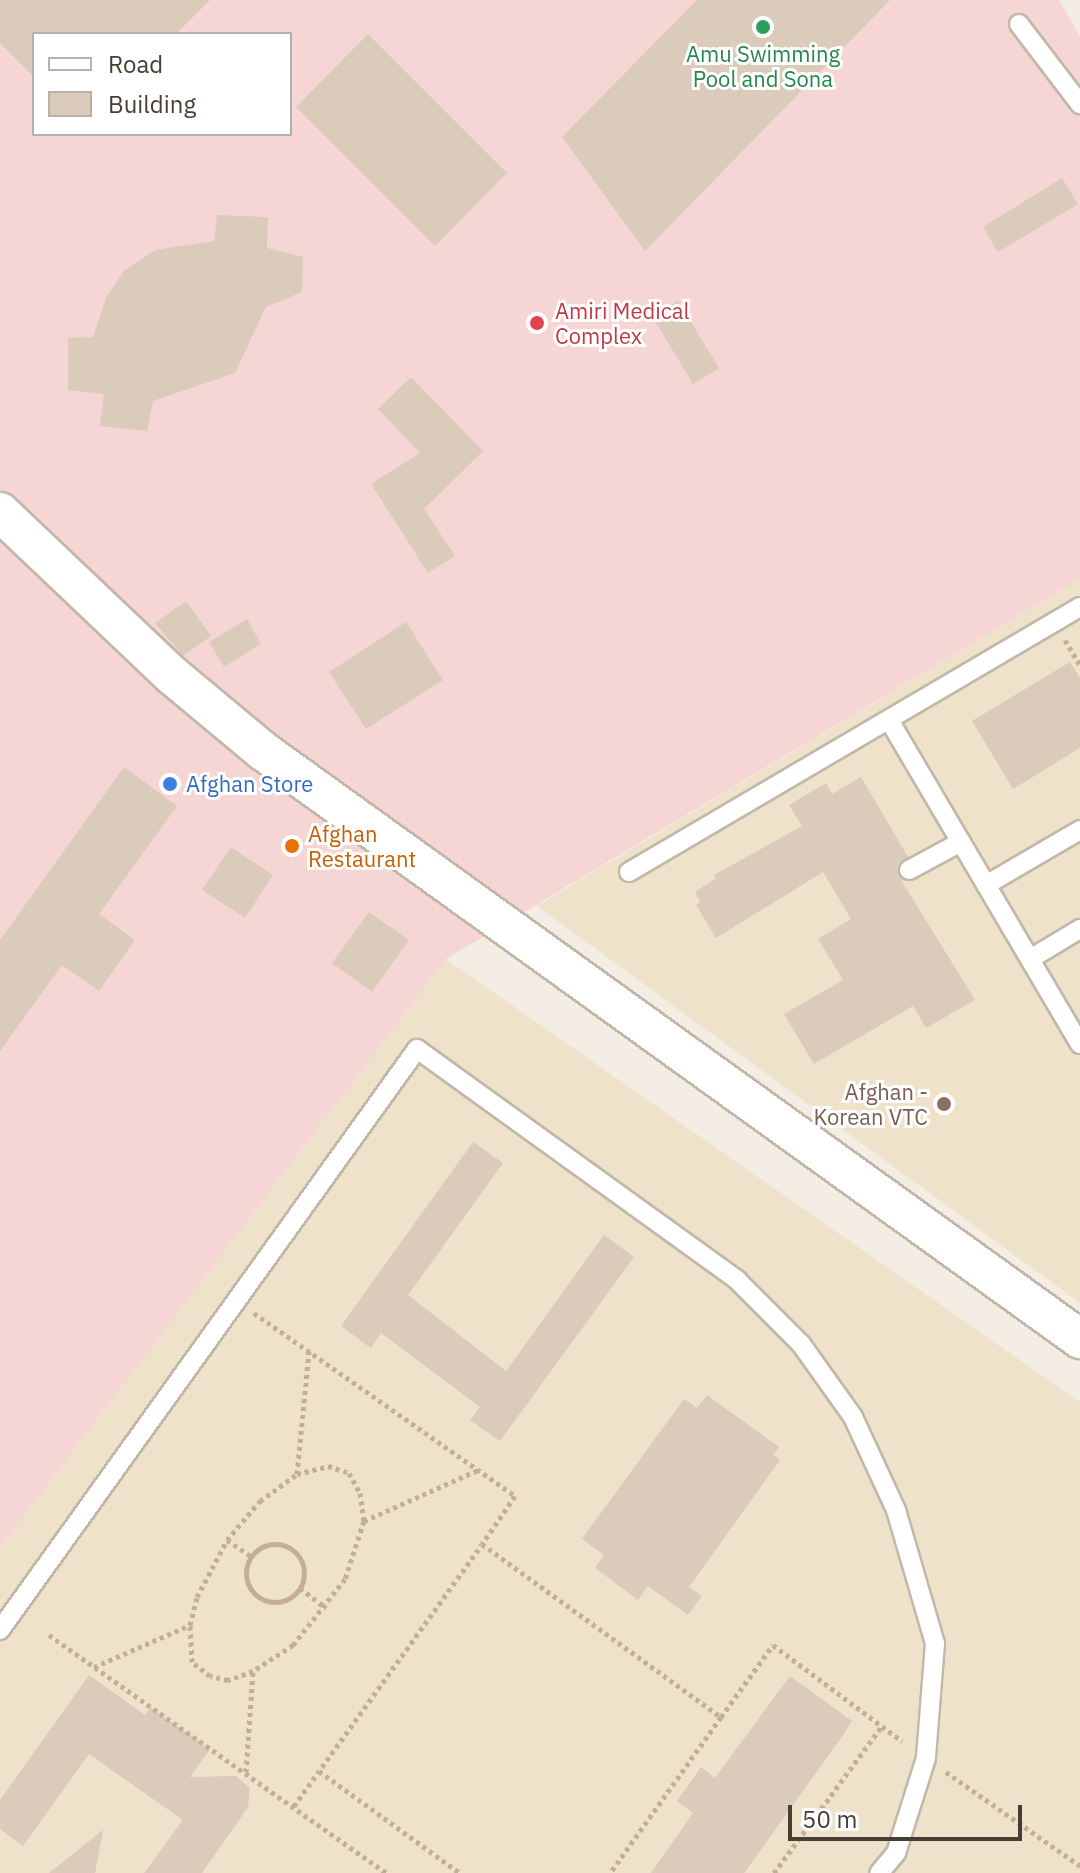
<!DOCTYPE html>
<style>
body{margin:0}
#map{position:relative;width:1080px;height:1873px;overflow:hidden;background:#f4ede3;font-family:"IBM Plex Sans",sans-serif}
div>[style]{position:absolute}
[style*='--x']{left:calc(var(--x)*1px);top:calc(var(--y)*1px);width:calc(var(--w)*1px);rotate:calc(var(--a)*1deg)}
.education>*{inset:0;background:#efe2cb}
.medical>*{inset:0;background:#f6d6d5}
.building>*{inset:0;background:#dacbba}
.path>*{height:5px;margin-top:-2.5px;transform-origin:0;background:repeating-linear-gradient(90deg,#c4af94 0 4px,transparent 0 8px)}
.path>.ring{margin:-2.5px;padding:0;box-sizing:content-box;background:none;border:5px solid #c4af94;border-radius:50%}
.roads{filter:drop-shadow(2px 0 #c3b7a8) drop-shadow(-2px 0 #c3b7a8) drop-shadow(0 2px #c3b7a8) drop-shadow(0 -2px #c3b7a8)}
.service>*{height:18px;margin:-9px;padding:0 9px;transform-origin:9px;border-radius:9px;background:#fff}
.minor>*{height:38px;margin:-19px;padding:0 19px;transform-origin:19px;border-radius:19px;background:#fff}
.dots>*{width:22px;height:22px;translate:-50% -50%;box-sizing:border-box;border:4px solid #fff;border-radius:50%}
span{translate:-50% -50%;white-space:nowrap;text-align:center;line-height:1.15;-webkit-text-stroke:6px #fff;paint-order:stroke}
.leisure-label{font-size:22px;color:#27864d}
.health-label{font-size:22px;color:#be3a42}
.left{translate:0 -50%;text-align:left}
.shop-label{font-size:22px;color:#366cbe}
.food-label{font-size:22px;color:#c56008}
.education-label{font-size:22px;color:#785e54}
.right{translate:-100% -50%;text-align:right}
.legend{position:absolute;left:32px;top:32px;width:260px;height:104px;box-sizing:border-box;background:#fff;border:2px solid #b5b1ad;margin:0;padding:10px 14px;list-style:none;font-size:24px;color:#463d33}
.legend li{display:flex;align-items:center;gap:16px;height:40px}
.legend b{width:40px;border:2px solid #b5b1ad}
.scale{position:absolute;left:788px;top:1805px;width:234px;height:36px;box-sizing:border-box;border:4px solid #463d33;border-top:0;padding-left:10px;font-size:24px;line-height:28px;white-space:nowrap;color:#463d33;-webkit-text-stroke:6px #fff;paint-order:stroke}
</style>
<div id="map">
<div class="education">
<div style="clip-path:polygon(1080px 579px,1080px 1303px,537px 906px)"></div>
<div style="clip-path:polygon(446px 959px,1080px 1402px,1080px 1873px,0 1873px,0 1548px)"></div>
</div>
<div class="medical">
<div style="clip-path:polygon(evenodd,0 0,1059px 0,1080px 36px,1080px 579px,446px 959px,0 1548px,0 0,34px 34px,290px 34px,290px 134px,34px 134px,34px 34px)"></div>
</div>
<div class="building">
<div style="clip-path:polygon(0 0,210px 0,176px 34px,34px 34px,34px 77px,0 43px)"></div>
<div style="clip-path:polygon(697px 0,890px 0,645px 251px,562px 137px)"></div>
<div style="clip-path:polygon(368px 34px,507px 173px,435px 246px,296px 107px)"></div>
<div style="clip-path:polygon(1062px 178px,1078px 204px,998px 252px,983px 227px)"></div>
<div style="clip-path:polygon(217px 215px,268px 217px,267px 248px,303px 257px,302px 292px,266px 307px,235px 373px,153px 401px,147px 431px,100px 426px,104px 394px,68px 390px,68px 338px,93px 337px,106px 298px,124px 271px,155px 250px,214px 241px)"></div>
<div style="clip-path:polygon(678px 301px,719px 368px,693px 384px,652px 316px)"></div>
<div style="clip-path:polygon(411px 377px,483px 451px,424px 509px,455px 556px,428px 573px,371px 484px,420px 453px,378px 409px)"></div>
<div style="clip-path:polygon(186px 601px,211px 636px,183px 656px,155px 623px)"></div>
<div style="clip-path:polygon(247px 619px,261px 644px,224px 667px,209px 642px)"></div>
<div style="clip-path:polygon(406px 622px,443px 680px,366px 729px,329px 672px)"></div>
<div style="clip-path:polygon(1070px 662px,1080px 678px,1080px 748px,1013px 789px,972px 721px)"></div>
<div style="clip-path:polygon(124px 767px,177px 806px,99px 914px,135px 940px,99px 991px,62px 965px,0 1051px,0 940px)"></div>
<div style="clip-path:polygon(861px 777px,908px 857px,898px 864px,898px 875px,975px 1000px,926px 1028px,913px 1006px,814px 1064px,784px 1014px,843px 980px,818px 939px,851px 919px,823px 872px,716px 938px,696px 905px,700px 902px,695px 892px,716px 878px,714px 875px,802px 826px,789px 805px,826px 783px,832px 794px)"></div>
<div style="clip-path:polygon(231px 847px,273px 875px,245px 918px,202px 890px)"></div>
<div style="clip-path:polygon(369px 912px,409px 940px,372px 992px,332px 963px)"></div>
<div style="clip-path:polygon(473px 1142px,503px 1163px,408px 1295px,506px 1371px,604px 1235px,634px 1257px,500px 1441px,470px 1420px,480px 1407px,381px 1333px,371px 1348px,341px 1326px)"></div>
<div style="clip-path:polygon(707px 1395px,779px 1447px,773px 1455px,780px 1460px,689px 1587px,702px 1596px,688px 1615px,648px 1586px,638px 1600px,595px 1568px,604px 1555px,582px 1539px,684px 1399px,697px 1408px)"></div>
<div style="clip-path:polygon(89px 1675px,145px 1715px,150px 1707px,210px 1749px,190px 1777px,236px 1776px,250px 1788px,248px 1807px,202px 1873px,144px 1873px,183px 1820px,89px 1754px,23px 1846px,0 1829px,0 1800px)"></div>
<div style="clip-path:polygon(790px 1676px,852px 1721px,841px 1738px,744px 1873px,651px 1873px,693px 1813px,677px 1801px,701px 1767px,715px 1778px)"></div>
<div style="clip-path:polygon(103px 1830px,95px 1873px,49px 1873px)"></div>
</div>
<div class="path">
<div style="--x:1065;--y:640;--w:29;--a:59"></div>
<div style="--x:254;--y:1313;--w:319;--a:35"></div>
<div style="--x:515;--y:1496;--w:58;--a:124.5"></div>
<div style="--x:482;--y:1544;--w:295;--a:35.9"></div>
<div style="--x:721;--y:1717;--w:191;--a:125.4"></div>
<div style="--x:297;--y:1474;--w:32;--a:-14"></div>
<div style="--x:328;--y:1466;--w:22;--a:18"></div>
<div style="--x:349;--y:1473;--w:23;--a:61"></div>
<div style="--x:360;--y:1493;--w:28;--a:82"></div>
<div style="--x:364;--y:1521;--w:61;--a:108.1"></div>
<div style="--x:345;--y:1579;--w:84;--a:128.2"></div>
<div style="--x:293;--y:1645;--w:48;--a:147"></div>
<div style="--x:253;--y:1671;--w:27;--a:160"></div>
<div style="--x:228;--y:1680;--w:18;--a:-167"></div>
<div style="--x:210;--y:1676;--w:23;--a:-142"></div>
<div style="--x:192;--y:1662;--w:37;--a:-93"></div>
<div style="--x:190;--y:1625;--w:29;--a:-76"></div>
<div style="--x:197;--y:1597;--w:64;--a:-62.2"></div>
<div style="--x:227;--y:1540;--w:51;--a:-49.8"></div>
<div style="--x:260;--y:1501;--w:46;--a:-36.1"></div>
<div style="--x:297;--y:1474;--w:123;--a:-84.4"></div>
<div style="--x:364;--y:1521;--w:125;--a:-24.1"></div>
<div style="--x:227;--y:1540;--w:29;--a:34"></div>
<div class="ring" style="left:246px;top:1544px;width:53px;height:53px"></div>
<div style="--x:300;--y:1588;--w:33;--a:38"></div>
<div style="--x:49;--y:1635;--w:413;--a:35.2"></div>
<div style="--x:94;--y:1667;--w:105;--a:-23.6"></div>
<div style="--x:721;--y:1717;--w:89;--a:-54.2"></div>
<div style="--x:773;--y:1645;--w:161;--a:36.7"></div>
<div style="--x:319;--y:1771;--w:174;--a:35.9"></div>
<div style="--x:246;--y:1772;--w:101;--a:-86"></div>
<div style="--x:946;--y:1772;--w:164;--a:35"></div>
<div style="--x:294;--y:1806;--w:322;--a:-54.3"></div>
<div style="--x:774;--y:1873;--w:182;--a:-53.7"></div>
</div>
<div class="roads">
<div class="service">
<div style="--x:1019;--y:24;--w:101;--a:52.7"></div>
<div style="--x:889;--y:720;--w:376;--a:59.5"></div>
<div style="--x:909;--y:870;--w:59;--a:-28.3"></div>
<div style="--x:629;--y:872;--w:523;--a:-30.44"></div>
<div style="--x:986;--y:885;--w:109;--a:-30.3"></div>
<div style="--x:1030;--y:959;--w:58;--a:-31"></div>
<div style="--x:0;--y:1630;--w:715;--a:-54.33"></div>
<div style="--x:417;--y:1049;--w:395;--a:35.8"></div>
<div style="--x:737;--y:1280;--w:91;--a:45"></div>
<div style="--x:801;--y:1344;--w:90;--a:54.5"></div>
<div style="--x:853;--y:1417;--w:102;--a:65.2"></div>
<div style="--x:896;--y:1510;--w:139;--a:73.7"></div>
<div style="--x:935;--y:1643;--w:115;--a:94.5"></div>
<div style="--x:926;--y:1758;--w:100;--a:107.5"></div>
<div style="--x:896;--y:1853;--w:26;--a:130"></div>
</div>
<div class="minor">
<div style="--x:0;--y:512;--w:238;--a:43.5"></div>
<div style="--x:173;--y:676;--w:117;--a:39.8"></div>
<div style="--x:263;--y:751;--w:1007;--a:35.74"></div>
</div>
</div>
<div class="dots">
<div style="left:763px;top:27px;background:#2e9e5b"></div>
<div style="left:537px;top:323px;background:#e0444e"></div>
<div style="left:170px;top:784px;background:#3f7fe0"></div>
<div style="left:292px;top:846px;background:#e8710a"></div>
<div style="left:944px;top:1104px;background:#8d6e63"></div>
</div>
<div class="leisure-label">
<span style="left:763px;top:66px">Amu Swimming<br>Pool and Sona</span>
</div>
<div class="health-label">
<span class="left" style="left:555px;top:323px">Amiri Medical<br>Complex</span>
</div>
<div class="shop-label">
<span class="left" style="left:186px;top:784px">Afghan Store</span>
</div>
<div class="food-label">
<span class="left" style="left:308px;top:846px">Afghan<br>Restaurant</span>
</div>
<div class="education-label">
<span class="right" style="left:928px;top:1104px">Afghan -<br>Korean VTC</span>
</div>
<ul class="legend">
<li><b style="height:10px;background:#fff"></b>Road</li>
<li><b style="height:22px;background:#dacbba"></b>Building</li>
</ul>
<div class="scale">50 m</div>
</div>
